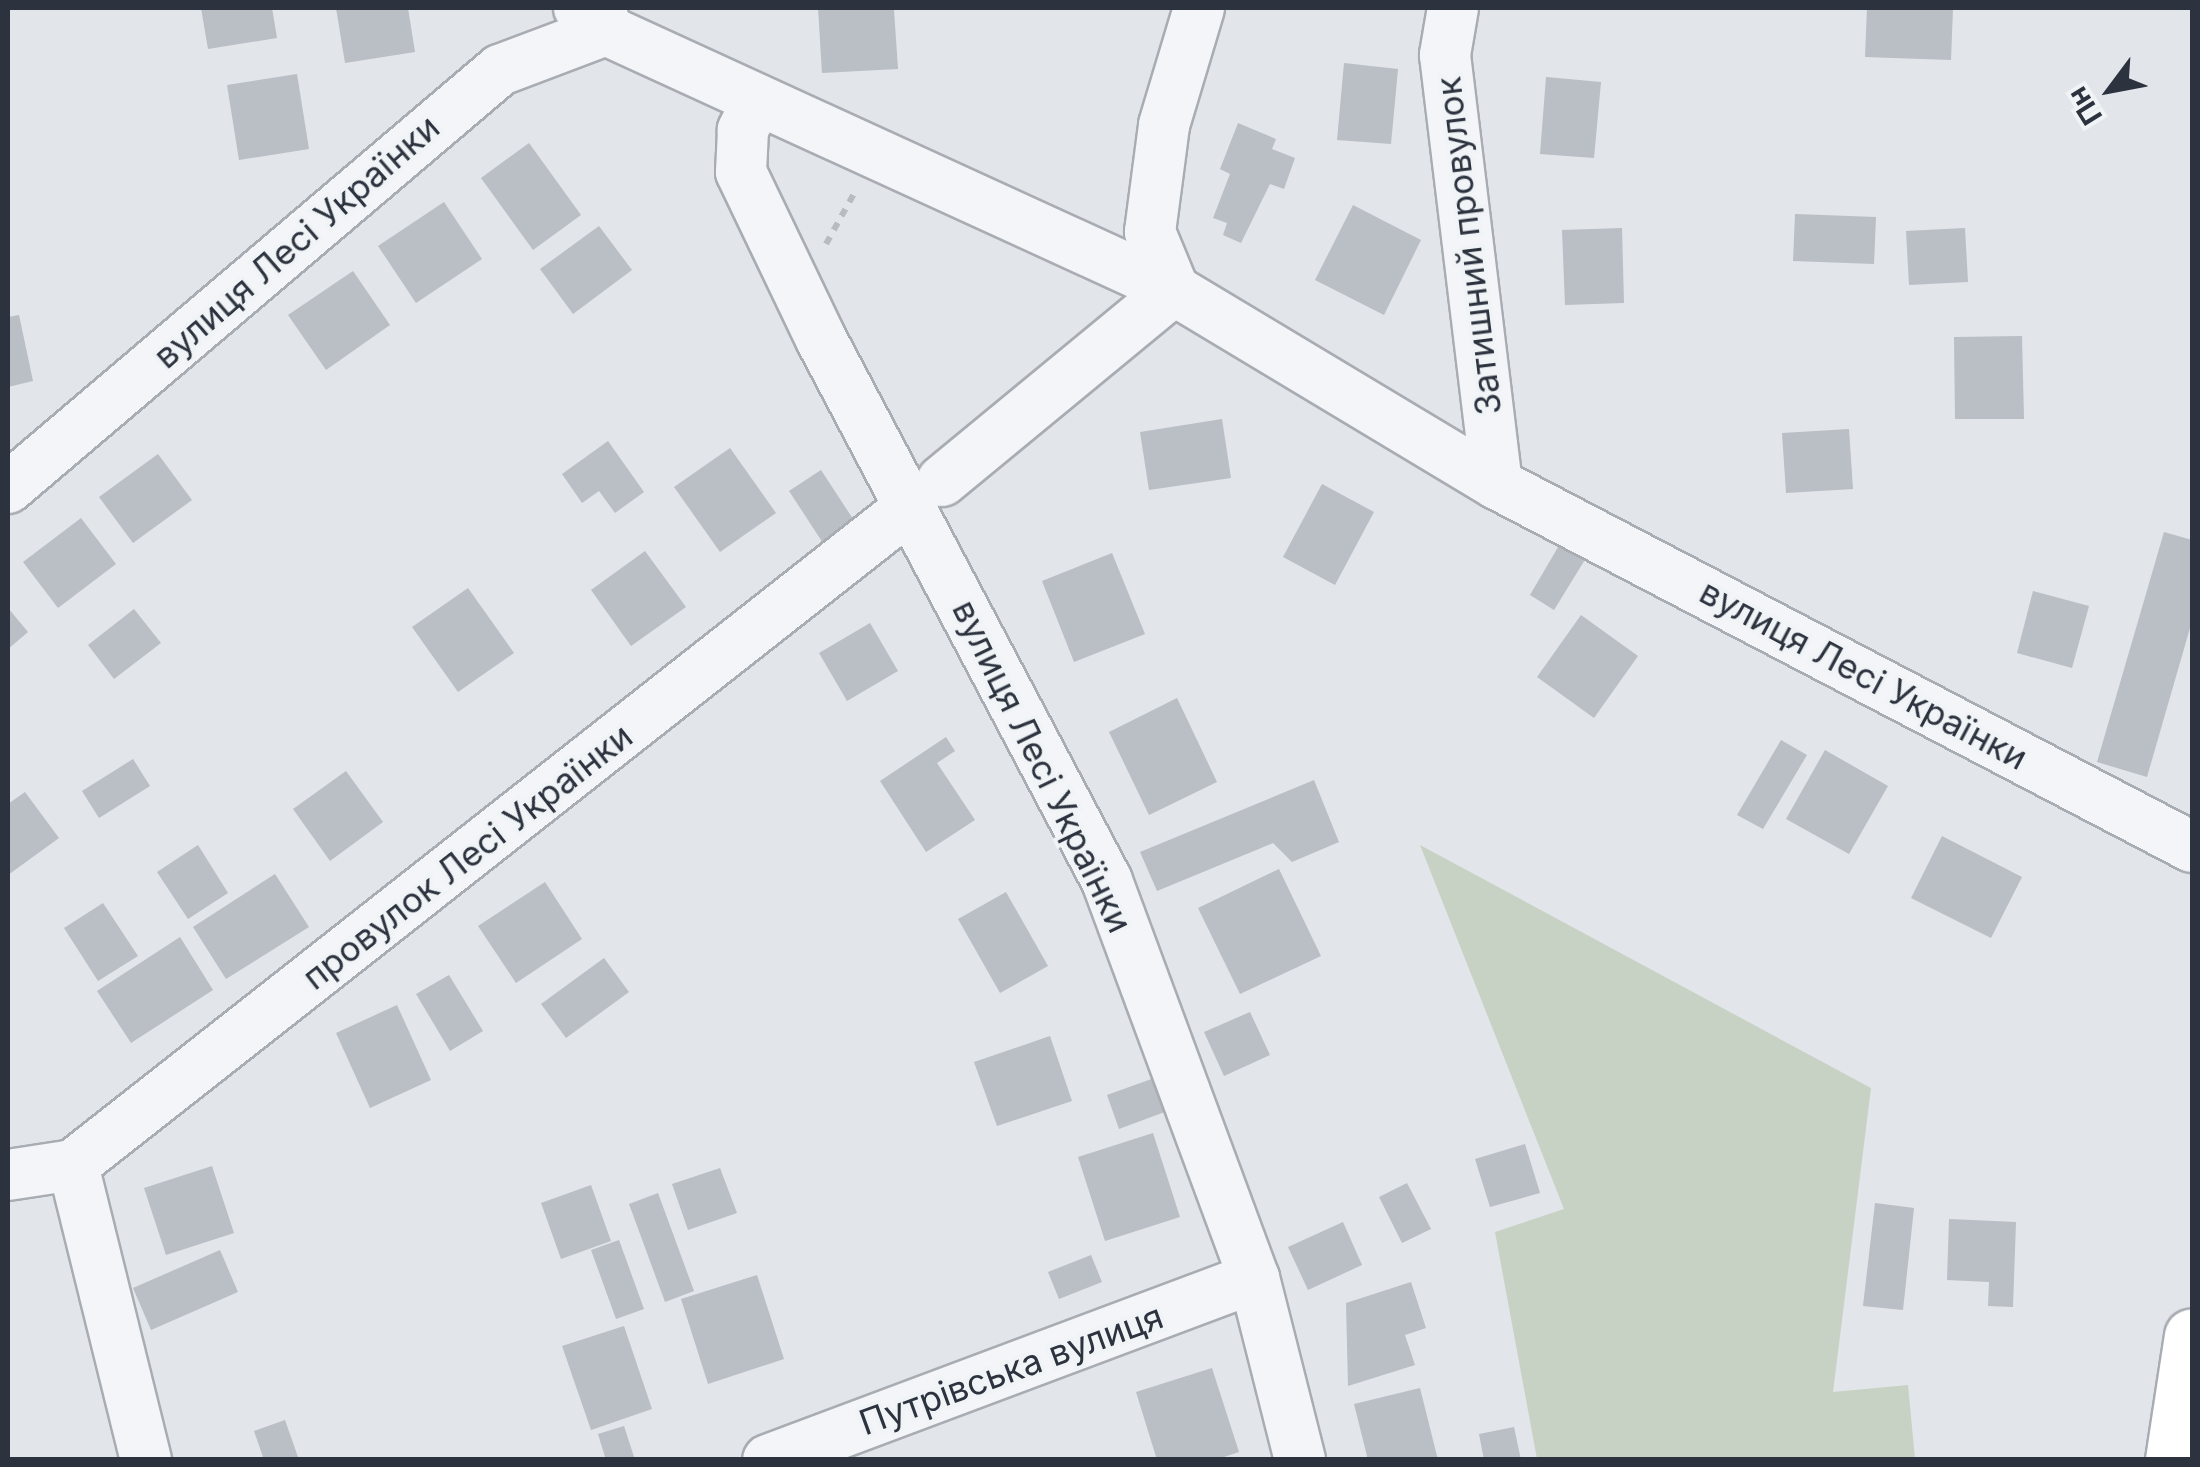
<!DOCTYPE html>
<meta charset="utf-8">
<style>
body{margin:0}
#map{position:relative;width:2200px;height:1467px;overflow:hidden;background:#e2e5e9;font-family:Inter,sans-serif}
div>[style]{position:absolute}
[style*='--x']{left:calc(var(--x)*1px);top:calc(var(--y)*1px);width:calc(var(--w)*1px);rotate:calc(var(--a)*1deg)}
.green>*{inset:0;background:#c8d2c4}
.building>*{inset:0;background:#babec5}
.path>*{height:6px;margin-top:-3px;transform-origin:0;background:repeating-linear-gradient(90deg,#b8bbc0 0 8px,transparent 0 16px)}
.roads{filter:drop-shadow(2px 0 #a8acb3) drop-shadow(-2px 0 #a8acb3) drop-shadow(0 2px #a8acb3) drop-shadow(0 -2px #a8acb3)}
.minor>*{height:50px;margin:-25px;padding:0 25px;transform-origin:25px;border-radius:25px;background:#f4f5f8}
.major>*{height:55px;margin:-27.5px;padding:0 27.5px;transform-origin:27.5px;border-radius:27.5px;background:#fff}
span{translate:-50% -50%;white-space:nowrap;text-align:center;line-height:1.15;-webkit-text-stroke:8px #f1f4f6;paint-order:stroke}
.street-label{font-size:35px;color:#2c333f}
.frame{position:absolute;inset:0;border:10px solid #2c333f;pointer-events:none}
.north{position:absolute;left:2060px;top:40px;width:100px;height:100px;-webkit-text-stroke:8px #f1f4f6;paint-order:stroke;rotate:238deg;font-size:28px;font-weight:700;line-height:40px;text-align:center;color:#2c333f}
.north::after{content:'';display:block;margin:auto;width:35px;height:45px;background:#2c333f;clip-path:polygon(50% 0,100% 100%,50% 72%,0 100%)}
</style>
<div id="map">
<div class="green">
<div style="clip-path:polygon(1420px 845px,1871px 1088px,1833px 1392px,1908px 1385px,1915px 1459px,1537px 1459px,1495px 1232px,1564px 1209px)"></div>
</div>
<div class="building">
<div style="clip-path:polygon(201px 8px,272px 8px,277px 38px,208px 49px)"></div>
<div style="clip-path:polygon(336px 8px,408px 8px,415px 52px,345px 63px)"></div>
<div style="clip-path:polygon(818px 8px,894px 10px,898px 69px,822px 73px)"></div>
<div style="clip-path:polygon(1867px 8px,1953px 8px,1951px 60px,1865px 57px)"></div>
<div style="clip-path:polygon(1344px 63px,1398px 69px,1391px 144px,1337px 140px)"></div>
<div style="clip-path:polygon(297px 74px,309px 149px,239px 160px,227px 85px)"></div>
<div style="clip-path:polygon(1546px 77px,1601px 82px,1594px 158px,1540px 154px)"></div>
<div style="clip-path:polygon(1238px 123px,1276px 139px,1272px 149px,1295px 158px,1284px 189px,1270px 184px,1241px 243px,1223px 235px,1227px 223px,1213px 218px,1230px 174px,1220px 169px)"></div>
<div style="clip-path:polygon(529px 143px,581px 215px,533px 250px,481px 178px)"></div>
<div style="clip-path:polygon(444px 202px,482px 259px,416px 303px,378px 246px)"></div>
<div style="clip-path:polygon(1353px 205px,1421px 240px,1384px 315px,1315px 280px)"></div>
<div style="clip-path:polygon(1795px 214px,1876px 217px,1874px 264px,1793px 261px)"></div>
<div style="clip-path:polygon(599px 226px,632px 270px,573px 314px,540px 269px)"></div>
<div style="clip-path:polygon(1622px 228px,1624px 303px,1565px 305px,1562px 230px)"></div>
<div style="clip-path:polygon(1965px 228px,1968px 282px,1909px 285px,1906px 231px)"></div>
<div style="clip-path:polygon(353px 271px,390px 325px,326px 370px,288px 315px)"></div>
<div style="clip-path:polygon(19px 315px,33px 381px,8px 387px,8px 317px)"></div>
<div style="clip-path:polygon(2022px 336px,2024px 419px,1955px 419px,1954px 337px)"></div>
<div style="clip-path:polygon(1222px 419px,1231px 478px,1149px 490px,1140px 432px)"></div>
<div style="clip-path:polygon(1849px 429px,1853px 489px,1786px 493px,1782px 433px)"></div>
<div style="clip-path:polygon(608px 441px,644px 492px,615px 513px,599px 491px,582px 503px,562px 474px)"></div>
<div style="clip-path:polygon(730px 448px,776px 513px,720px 552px,674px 487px)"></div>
<div style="clip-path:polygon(158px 454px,192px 500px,133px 543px,99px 497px)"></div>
<div style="clip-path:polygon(821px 470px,855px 522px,823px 543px,789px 491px)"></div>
<div style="clip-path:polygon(1322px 484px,1374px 512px,1335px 585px,1283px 557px)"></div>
<div style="clip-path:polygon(81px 518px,116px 564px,58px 608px,23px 562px)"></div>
<div style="clip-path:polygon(2164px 532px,2192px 540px,2192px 621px,2147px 777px,2097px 762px)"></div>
<div style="clip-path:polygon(1561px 542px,1586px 558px,1554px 610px,1530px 595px)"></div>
<div style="clip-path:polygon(645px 551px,686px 607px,631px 646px,591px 590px)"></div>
<div style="clip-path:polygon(1112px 553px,1145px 634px,1074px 662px,1042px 581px)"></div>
<div style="clip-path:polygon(468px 588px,514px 653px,458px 692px,412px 627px)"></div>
<div style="clip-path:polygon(2033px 591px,2089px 606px,2072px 668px,2017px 653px)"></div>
<div style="clip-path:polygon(8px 608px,28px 632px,8px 649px)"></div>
<div style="clip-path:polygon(134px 609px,161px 643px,114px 679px,88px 645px)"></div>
<div style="clip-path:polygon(1581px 615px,1638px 656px,1594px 718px,1537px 677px)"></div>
<div style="clip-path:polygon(870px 623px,898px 671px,847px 701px,819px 653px)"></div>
<div style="clip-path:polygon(1177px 698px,1217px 782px,1149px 815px,1109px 732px)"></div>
<div style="clip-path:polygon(946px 737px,955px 751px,937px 763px,975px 820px,926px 852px,880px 781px)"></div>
<div style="clip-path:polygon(1781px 740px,1807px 755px,1763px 829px,1737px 815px)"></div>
<div style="clip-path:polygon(1825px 750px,1888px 786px,1849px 854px,1786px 819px)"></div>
<div style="clip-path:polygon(133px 759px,150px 786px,99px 818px,82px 791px)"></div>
<div style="clip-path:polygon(346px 771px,383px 822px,330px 861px,293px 809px)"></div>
<div style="clip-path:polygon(1314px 780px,1339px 842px,1292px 862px,1273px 843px,1157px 891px,1140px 852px)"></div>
<div style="clip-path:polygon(25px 792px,59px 838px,8px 875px,8px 804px)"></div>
<div style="clip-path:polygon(1942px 836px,2022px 877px,1991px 938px,1911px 898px)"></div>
<div style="clip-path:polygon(198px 845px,228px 893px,188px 919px,157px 872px)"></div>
<div style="clip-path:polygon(1279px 869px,1321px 956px,1240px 994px,1198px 908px)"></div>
<div style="clip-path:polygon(275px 874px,309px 927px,226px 979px,193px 927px)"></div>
<div style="clip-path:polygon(545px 882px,582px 939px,516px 983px,478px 926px)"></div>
<div style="clip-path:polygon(1006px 892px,1048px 966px,1000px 993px,958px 919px)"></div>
<div style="clip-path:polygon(103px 903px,138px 956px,98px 981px,64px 928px)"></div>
<div style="clip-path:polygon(180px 937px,213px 990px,131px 1043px,97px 991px)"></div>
<div style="clip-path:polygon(604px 958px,629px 992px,566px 1038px,541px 1004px)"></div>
<div style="clip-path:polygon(449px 975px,483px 1031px,450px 1051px,416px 994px)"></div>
<div style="clip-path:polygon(397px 1005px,431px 1080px,370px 1108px,336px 1033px)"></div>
<div style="clip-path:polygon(1250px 1012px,1270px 1055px,1224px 1076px,1204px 1032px)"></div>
<div style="clip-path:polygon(1050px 1036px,1072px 1101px,997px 1126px,974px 1062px)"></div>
<div style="clip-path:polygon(1157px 1077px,1170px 1110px,1119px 1129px,1107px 1095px)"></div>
<div style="clip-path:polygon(1153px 1133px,1180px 1217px,1105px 1241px,1078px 1157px)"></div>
<div style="clip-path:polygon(1525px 1144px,1540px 1193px,1490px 1207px,1475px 1159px)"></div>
<div style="clip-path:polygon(212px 1166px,234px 1233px,166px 1255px,144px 1188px)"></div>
<div style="clip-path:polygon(720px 1168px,737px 1213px,688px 1230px,672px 1184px)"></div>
<div style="clip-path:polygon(1407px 1183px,1431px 1229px,1402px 1243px,1379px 1197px)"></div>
<div style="clip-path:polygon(591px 1185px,611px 1241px,561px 1259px,541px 1203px)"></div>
<div style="clip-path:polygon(658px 1193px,694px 1291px,665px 1302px,629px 1204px)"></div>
<div style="clip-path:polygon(1875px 1203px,1914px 1208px,1903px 1310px,1863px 1306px)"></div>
<div style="clip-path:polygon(1949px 1219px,2016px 1222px,2013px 1307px,1988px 1306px,1989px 1282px,1947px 1280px)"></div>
<div style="clip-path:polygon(1343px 1222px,1362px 1265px,1308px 1290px,1288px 1247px)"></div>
<div style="clip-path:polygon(619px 1240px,644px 1309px,616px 1319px,591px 1250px)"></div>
<div style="clip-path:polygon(220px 1250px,238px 1292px,151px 1330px,133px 1288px)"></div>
<div style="clip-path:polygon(1091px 1255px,1102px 1282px,1059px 1299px,1048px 1272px)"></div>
<div style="clip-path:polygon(757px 1275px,784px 1359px,708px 1384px,681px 1299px)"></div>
<div style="clip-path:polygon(1411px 1282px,1426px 1328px,1405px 1335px,1415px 1365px,1348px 1386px,1346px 1303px)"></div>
<div style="clip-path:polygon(624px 1326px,652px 1409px,591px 1430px,562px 1346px)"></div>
<div style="clip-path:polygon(1212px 1368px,1239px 1452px,1215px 1460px,1157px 1460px,1136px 1392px)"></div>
<div style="clip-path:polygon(1420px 1388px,1438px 1460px,1368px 1460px,1354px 1404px)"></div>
<div style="clip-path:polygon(285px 1420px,299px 1460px,264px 1460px,254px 1431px)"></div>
<div style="clip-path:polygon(624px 1426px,635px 1460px,606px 1460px,598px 1434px)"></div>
<div style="clip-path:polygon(1514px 1427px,1521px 1460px,1484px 1460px,1479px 1434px)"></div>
</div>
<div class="path">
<div style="--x:826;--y:244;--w:62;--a:-60.9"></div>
</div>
<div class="roads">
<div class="minor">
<div style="--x:579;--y:8;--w:35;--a:39"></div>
<div style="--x:606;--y:30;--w:625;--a:24.6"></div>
<div style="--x:1174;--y:290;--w:377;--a:31"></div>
<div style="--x:1497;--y:484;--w:784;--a:27.58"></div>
<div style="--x:1453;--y:8;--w:48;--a:99.7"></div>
<div style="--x:1445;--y:55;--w:432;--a:83.1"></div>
<div style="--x:758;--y:100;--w:34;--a:117"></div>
<div style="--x:743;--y:130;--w:42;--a:92.7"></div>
<div style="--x:741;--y:172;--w:185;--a:64.4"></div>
<div style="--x:821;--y:339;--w:613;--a:62.18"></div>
<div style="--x:1107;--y:881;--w:423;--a:69.7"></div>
<div style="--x:1254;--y:1278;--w:188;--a:75.8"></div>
<div style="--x:1174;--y:290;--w:63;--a:-112.5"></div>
<div style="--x:1150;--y:232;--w:108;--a:-82.5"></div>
<div style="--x:1164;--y:125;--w:122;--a:-73.3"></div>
<div style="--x:942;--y:481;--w:301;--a:-39.5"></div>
<div style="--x:8;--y:488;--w:646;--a:-40.35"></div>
<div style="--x:500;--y:70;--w:113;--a:-20.7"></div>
<div style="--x:606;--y:30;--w:23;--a:-103"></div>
<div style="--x:73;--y:1165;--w:304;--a:76.1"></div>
<div style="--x:8;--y:1175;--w:66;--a:-8.7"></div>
<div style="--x:73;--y:1165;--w:1068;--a:-38.16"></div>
<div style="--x:768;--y:1460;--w:519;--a:-20.53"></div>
</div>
<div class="major">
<div style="--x:2173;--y:1460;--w:125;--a:-81.3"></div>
</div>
</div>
<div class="street-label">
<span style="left:296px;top:241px;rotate:-41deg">вулиця Лесі Українки</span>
<span style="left:1468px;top:246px;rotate:-97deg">Затишний провулок</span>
<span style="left:1864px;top:674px;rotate:28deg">вулиця Лесі Українки</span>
<span style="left:1043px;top:766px;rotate:64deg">вулиця Лесі Українки</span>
<span style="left:467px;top:856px;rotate:-38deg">провулок Лесі Українки</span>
<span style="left:1011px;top:1369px;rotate:-20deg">Путрівська вулиця</span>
</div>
<div class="frame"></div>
<div class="north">Пн</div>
</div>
